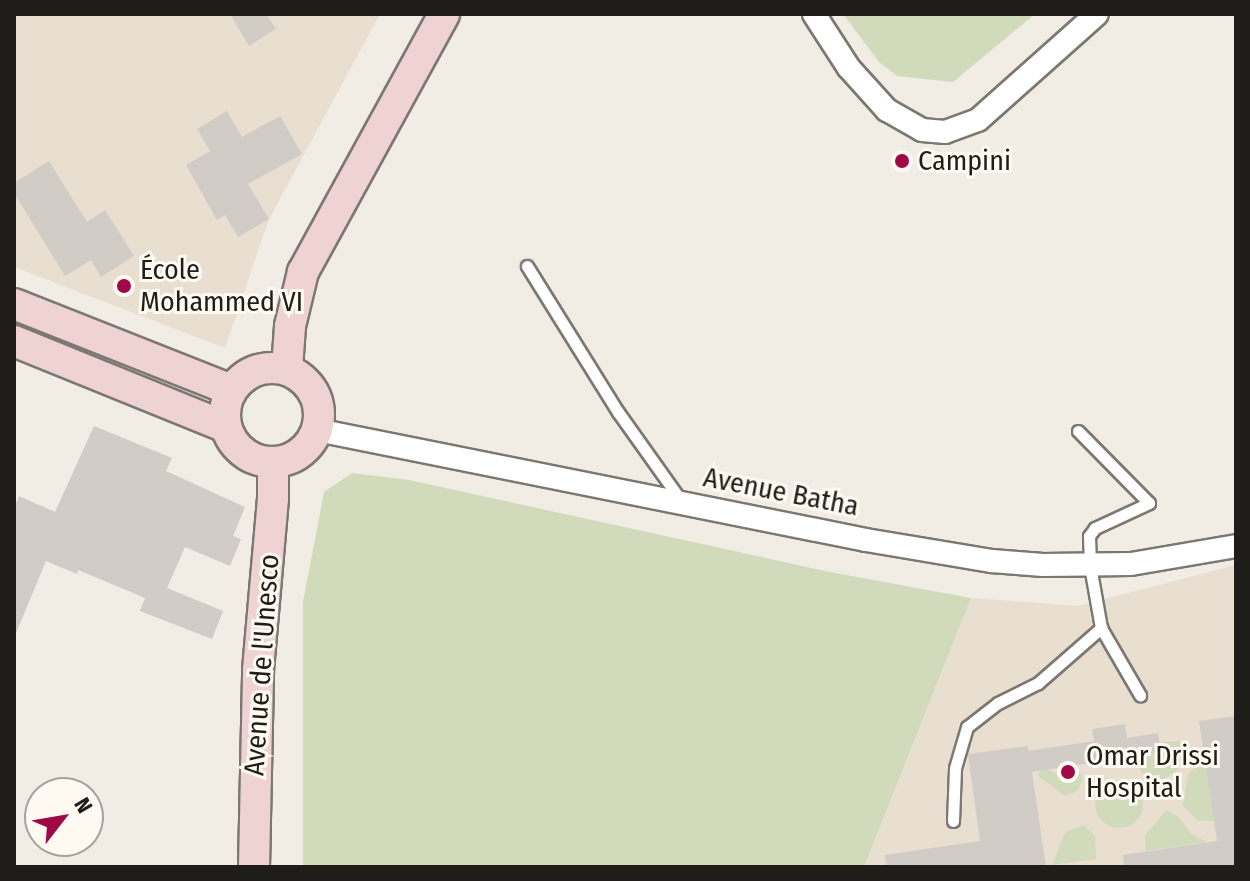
<!DOCTYPE html>
<meta charset="utf-8">
<style>
body{margin:0}
#map{position:relative;width:1250px;height:881px;overflow:hidden;background:#f1ece4;font-family:"Fira Sans Condensed",sans-serif}
div>[style]{position:absolute}
[style*='--x']{left:calc(var(--x)*1px);top:calc(var(--y)*1px);width:calc(var(--w)*1px);rotate:calc(var(--a)*1deg)}
.built>*{inset:0;background:#e8dfd1}
.green>*{inset:0;background:#d1dbbc}
.round{border-radius:50%}
.building>*{inset:0;background:#d1ccc5}
.roads{filter:drop-shadow(2px 0 #7c7871) drop-shadow(-2px 0 #7c7871) drop-shadow(0 2px #7c7871) drop-shadow(0 -2px #7c7871)}
.service>*{height:11px;margin:-5.5px;padding:0 5.5px;transform-origin:5.5px;border-radius:5.5px;background:#fff}
.minor>*{height:22px;margin:-11px;padding:0 11px;transform-origin:11px;border-radius:11px;background:#fff}
.secondary>*{height:30px;margin:-15px;padding:0 15px;transform-origin:15px;border-radius:15px;background:#efd3d2}
.secondary>.ring{margin:-15px;padding:0;box-sizing:content-box;background:none;border:30px solid #efd3d2;border-radius:50%}
.dots>*{width:22px;height:22px;translate:-50% -50%;box-sizing:border-box;border:4px solid #fefaf2;border-radius:50%}
span{translate:-50% -50%;white-space:nowrap;text-align:center;line-height:1.15;-webkit-text-stroke:6px #fefaf2;paint-order:stroke}
.poi-label{font-size:28px;color:#1e1d1a}
.left{translate:0 -50%;text-align:left}
.street-label{font-size:28px;color:#1e1d1a}
.frame{position:absolute;inset:0;border:16px solid #1e1d1a;pointer-events:none}
.north{position:absolute;left:24px;top:777px;width:80px;height:80px;box-sizing:border-box;background:#fefaf2;border:2px solid #a4a29c;border-radius:50%;rotate:59deg;font-size:22px;font-weight:700;line-height:32px;text-align:center;color:#1e1d1a}
.north::after{content:'';display:block;margin:auto;width:28px;height:36px;background:#a10848;clip-path:polygon(50% 0,100% 100%,50% 72%,0 100%)}
</style>
<div id="map">
<div class="built">
<div style="clip-path:polygon(14px 14px,380px 14px,269px 219px,225px 348px,14px 267px)"></div>
<div style="clip-path:polygon(1236px 565px,1236px 867px,864px 867px,971px 598px,1078px 606px)"></div>
</div>
<div class="green">
<div style="clip-path:polygon(843px 14px,1035px 14px,953px 82px,897px 76px,879px 62px)"></div>
<div style="clip-path:polygon(352px 473px,409px 480px,830px 572px,971px 598px,864px 867px,303px 867px,303px 602px,324px 492px)"></div>
<div style="clip-path:polygon(1179px 741px,1188px 752px,1185px 765px,1163px 780px,1149px 780px,1137px 766px,1138px 756px,1161px 752px,1159px 742px)"></div>
<div style="clip-path:polygon(1205px 760px,1214px 821px,1197px 820px,1183px 806px,1188px 774px)"></div>
<div style="clip-path:polygon(1076px 765px,1083px 778px,1078px 791px,1065px 796px,1038px 776px,1043px 766px,1056px 774px)"></div>
<div class="round" style="left:1095px;top:780px;width:48px;height:48px"></div>
<div style="clip-path:polygon(1166px 810px,1178px 817px,1193px 835px,1207px 842px,1146px 851px,1145px 836px)"></div>
<div style="clip-path:polygon(1084px 825px,1095px 836px,1096px 859px,1052px 865px,1065px 832px)"></div>
</div>
<div class="building">
<div style="clip-path:polygon(230px 14px,266px 14px,276px 29px,249px 46px)"></div>
<div style="clip-path:polygon(227px 111px,242px 137px,280px 116px,302px 154px,248px 184px,269px 219px,238px 237px,225px 215px,217px 220px,186px 165px,210px 151px,197px 129px)"></div>
<div style="clip-path:polygon(49px 161px,87px 222px,105px 210px,134px 256px,101px 277px,91px 260px,65px 276px,14px 193px,14px 183px)"></div>
<div style="clip-path:polygon(94px 426px,172px 458px,166px 471px,245px 507px,233px 536px,241px 539px,230px 566px,185px 547px,167px 588px,223px 611px,212px 639px,140px 611px,145px 598px,78px 570px,77px 574px,46px 561px,14px 638px,14px 509px,19px 496px,55px 512px)"></div>
<div style="clip-path:polygon(1236px 716px,1236px 867px,1124px 867px,1123px 855px,1217px 841px,1199px 721px)"></div>
<div style="clip-path:polygon(1125px 724px,1127px 738px,1158px 733px,1161px 752px,1032px 772px,1046px 867px,886px 867px,885px 855px,980px 841px,968px 754px,1028px 746px,1028px 751px,1094px 741px,1092px 729px)"></div>
</div>
<div class="roads">
<div class="service">
<div style="--x:527;--y:266;--w:172;--a:58.1"></div>
<div style="--x:618;--y:412;--w:110;--a:54.6"></div>
<div style="--x:1078;--y:431;--w:101;--a:45.4"></div>
<div style="--x:1149;--y:503;--w:60;--a:155.2"></div>
<div style="--x:1095;--y:528;--w:10;--a:127"></div>
<div style="--x:1089;--y:536;--w:30;--a:88"></div>
<div style="--x:1090;--y:566;--w:63;--a:79.9"></div>
<div style="--x:1101;--y:628;--w:78;--a:59.8"></div>
<div style="--x:953;--y:821;--w:53;--a:-87.8"></div>
<div style="--x:955;--y:768;--w:43;--a:-73.7"></div>
<div style="--x:967;--y:727;--w:39;--a:-38"></div>
<div style="--x:998;--y:703;--w:45;--a:-26.6"></div>
<div style="--x:1038;--y:683;--w:84;--a:-41.1"></div>
</div>
<div class="minor">
<div style="--x:814;--y:14;--w:64;--a:57.1"></div>
<div style="--x:849;--y:68;--w:57;--a:47.9"></div>
<div style="--x:887;--y:110;--w:40;--a:29.7"></div>
<div style="--x:922;--y:130;--w:23;--a:5"></div>
<div style="--x:945;--y:132;--w:35;--a:-20"></div>
<div style="--x:978;--y:120;--w:159;--a:-41.7"></div>
<div style="--x:317;--y:430;--w:560;--a:11.33"></div>
<div style="--x:866;--y:540;--w:128;--a:9.5"></div>
<div style="--x:992;--y:561;--w:51;--a:4.5"></div>
<div style="--x:1043;--y:565;--w:88;--a:-0.7"></div>
<div style="--x:1131;--y:564;--w:107;--a:-9.7"></div>
</div>
<div class="secondary">
<div style="--x:14;--y:304;--w:233;--a:21.6"></div>
<div style="--x:14;--y:341;--w:229;--a:22.1"></div>
<div class="ring" style="left:225px;top:368px;width:64px;height:64px"></div>
<div style="--x:287;--y:369;--w:43;--a:-86"></div>
<div style="--x:290;--y:326;--w:56;--a:-76.5"></div>
<div style="--x:303;--y:272;--w:294;--a:-61.3"></div>
<div style="--x:254;--y:867;--w:197;--a:-88.8"></div>
<div style="--x:258;--y:670;--w:172;--a:-85"></div>
<div style="--x:273;--y:499;--w:36;--a:-90"></div>
</div>
</div>
<div class="dots">
<div style="left:902px;top:161px;background:#a10848"></div>
<div style="left:124px;top:286px;background:#a10848"></div>
<div style="left:1068px;top:772px;background:#a10848"></div>
</div>
<div class="poi-label">
<span class="left" style="left:918px;top:161px">Campini</span>
<span class="left" style="left:140px;top:286px">École<br>Mohammed VI</span>
<span class="left" style="left:1086px;top:772px">Omar Drissi<br>Hospital</span>
</div>
<div class="street-label">
<span style="left:781px;top:492px;rotate:11deg">Avenue Batha</span>
<span style="left:262px;top:665px;rotate:-86deg">Avenue de l'Unesco</span>
</div>
<div class="frame"></div>
<div class="north">N</div>
</div>
